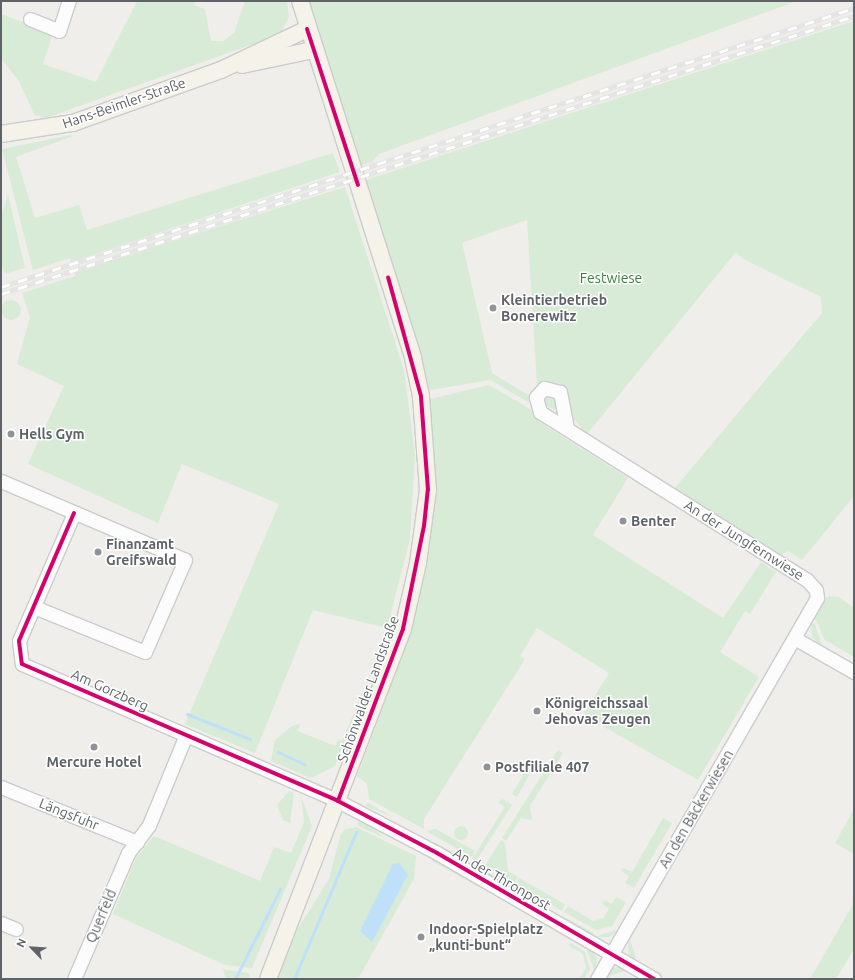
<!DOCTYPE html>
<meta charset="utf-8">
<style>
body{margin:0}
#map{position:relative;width:855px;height:980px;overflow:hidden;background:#efeeea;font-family:Ubuntu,sans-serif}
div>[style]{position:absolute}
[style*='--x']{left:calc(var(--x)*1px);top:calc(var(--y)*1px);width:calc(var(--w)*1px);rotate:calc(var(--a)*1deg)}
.green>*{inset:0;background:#d8ebd6}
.round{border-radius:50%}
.water>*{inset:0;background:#bfe0f9}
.stream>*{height:3px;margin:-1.5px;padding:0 1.5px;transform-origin:1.5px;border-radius:1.5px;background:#bfe0f9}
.roads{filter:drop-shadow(1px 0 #cbcccc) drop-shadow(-1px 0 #cbcccc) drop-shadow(0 1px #cbcccc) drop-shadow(0 -1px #cbcccc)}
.minor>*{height:13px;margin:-6.5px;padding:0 6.5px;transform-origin:6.5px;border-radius:6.5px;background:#fdfcfc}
.major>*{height:16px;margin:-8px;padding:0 8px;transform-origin:8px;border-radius:8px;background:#f4f2e9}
.rail>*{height:4.5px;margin-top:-2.25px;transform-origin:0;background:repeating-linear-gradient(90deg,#fff 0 9px,#e4e4e4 0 18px);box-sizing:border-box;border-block:1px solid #e4e4e4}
.cycleway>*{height:4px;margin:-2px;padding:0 2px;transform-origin:2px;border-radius:2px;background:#d6006c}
.dots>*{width:11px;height:11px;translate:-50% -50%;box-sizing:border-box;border:2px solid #fff;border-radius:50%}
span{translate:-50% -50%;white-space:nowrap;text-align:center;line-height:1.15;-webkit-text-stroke:3px #fff;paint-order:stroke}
.street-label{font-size:14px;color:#5f6368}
.park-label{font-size:14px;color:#348238}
.poi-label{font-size:14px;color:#5f6368;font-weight:700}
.left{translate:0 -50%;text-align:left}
.frame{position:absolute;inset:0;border:2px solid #5f6368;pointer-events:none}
.north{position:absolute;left:12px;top:928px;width:40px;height:40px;-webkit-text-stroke:3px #fff;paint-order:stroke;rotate:295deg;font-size:11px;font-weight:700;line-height:16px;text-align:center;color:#5f6368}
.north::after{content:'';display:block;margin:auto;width:14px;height:18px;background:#5f6368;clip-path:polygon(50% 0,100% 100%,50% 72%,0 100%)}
</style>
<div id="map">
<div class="green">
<div style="clip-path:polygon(137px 1px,195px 1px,194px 5px,205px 9px,211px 41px,223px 41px,234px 33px,245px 1px,287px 1px,289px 17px,281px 32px,256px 43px,46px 118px,34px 114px,19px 81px,1px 58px,1px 14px,53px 33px,43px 64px,96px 82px)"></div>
<div style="clip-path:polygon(306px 1px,797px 1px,379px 154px,372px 162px,358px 166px)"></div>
<div style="clip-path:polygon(854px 21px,854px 496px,802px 560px,788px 551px,781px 555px,674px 489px,822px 313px,821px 297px,743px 259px,736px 252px,587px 434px,572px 417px,567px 390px,556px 383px,537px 385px,527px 220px,462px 243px,492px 373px,530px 396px,530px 403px,490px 380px,425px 391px,363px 181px)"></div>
<div style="clip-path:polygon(71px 135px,73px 136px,16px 157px,35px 218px,79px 205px,87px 230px,333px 153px,340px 172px,71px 262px,70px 258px,33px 270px,2px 149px)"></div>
<div style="clip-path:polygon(345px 187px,404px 370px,415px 454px,410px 539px,387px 628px,313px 610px,255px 753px,185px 724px,279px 504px,182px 464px,158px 523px,28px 464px,64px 386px,17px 364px,30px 317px,22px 293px,75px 276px,75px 272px)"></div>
<div style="clip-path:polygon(8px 194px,25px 268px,5px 274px,1px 262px,1px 217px)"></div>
<div class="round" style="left:1px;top:300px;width:20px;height:20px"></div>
<div style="clip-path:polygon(489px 385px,530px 409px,538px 421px,628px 478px,593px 535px,723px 618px,761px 562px,776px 572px,750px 614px,745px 611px,720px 652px,759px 677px,698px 780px,583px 715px,609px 673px,537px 628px,520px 656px,525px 659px,424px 819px,424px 829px,369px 799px,367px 784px,357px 776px,400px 662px,415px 608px,426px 400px)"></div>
<div style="clip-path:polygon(545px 394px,554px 394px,556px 411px,545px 405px)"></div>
<div style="clip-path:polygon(829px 596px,839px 597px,854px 608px,854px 657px,825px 640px,814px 616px,824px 599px)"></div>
<div style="clip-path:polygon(811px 622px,815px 624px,823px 648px,812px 637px)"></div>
<div style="clip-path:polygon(384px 641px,335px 766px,311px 778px,271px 761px,275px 740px,292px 726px,300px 724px,298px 731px,335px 746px,338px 739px,342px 741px)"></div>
<div style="clip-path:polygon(558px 750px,563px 753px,530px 806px,532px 820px,521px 818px,506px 841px,502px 838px)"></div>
<div style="clip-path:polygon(527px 769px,530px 774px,517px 797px,512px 794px)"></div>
<div style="clip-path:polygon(289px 791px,294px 793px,290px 823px,283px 820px,277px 805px)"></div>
<div style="clip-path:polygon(301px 796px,312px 826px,252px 968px,225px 965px,113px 914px,136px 858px,154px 836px,260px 881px,274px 847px,291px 853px,304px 822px)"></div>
<div style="clip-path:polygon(503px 799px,512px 805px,476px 861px,472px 859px,505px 807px,498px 802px)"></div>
<div style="clip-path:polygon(368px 803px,393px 817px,365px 806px)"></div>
<div style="clip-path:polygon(854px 809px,854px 854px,835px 843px)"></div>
<div style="clip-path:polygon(663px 818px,672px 823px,634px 888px,625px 883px,629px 876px,621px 871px,623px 868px,632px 872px)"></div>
<div style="clip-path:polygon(359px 821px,374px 829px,384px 838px,357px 825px)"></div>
<div class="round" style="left:454px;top:826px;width:14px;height:14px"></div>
<div style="clip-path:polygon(356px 827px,416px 856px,414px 879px,358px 979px,276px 979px,297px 930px,329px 879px,340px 836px,345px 829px)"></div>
<div style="clip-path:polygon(436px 829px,475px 851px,472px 857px,426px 831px)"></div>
<div style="clip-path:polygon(501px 840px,505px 843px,508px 871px,518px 877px,514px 883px,485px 866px)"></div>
<div style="clip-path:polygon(434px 842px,474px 864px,436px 846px)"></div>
<div style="clip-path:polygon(437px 859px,477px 882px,479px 887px,432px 861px)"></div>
<div style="clip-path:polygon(484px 870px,524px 893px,519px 894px,484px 875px)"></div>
<div style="clip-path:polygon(519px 878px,565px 904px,562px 911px,516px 884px)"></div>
<div style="clip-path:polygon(854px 896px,854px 949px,836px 979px,810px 979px,852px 906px)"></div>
<div style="clip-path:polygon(616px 897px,626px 902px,612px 926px,596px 930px,564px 912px,568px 906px,593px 921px,604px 918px,609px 908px,602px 904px,604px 900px,612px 904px)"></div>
<div style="clip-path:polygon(530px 916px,587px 946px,586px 949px)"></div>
<div style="clip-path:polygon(566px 918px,594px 933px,592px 936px,567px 922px)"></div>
<div style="clip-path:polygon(615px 930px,618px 932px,609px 937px,595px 937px)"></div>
<div style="clip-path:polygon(629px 937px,636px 957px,634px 960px,628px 953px)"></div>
<div style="clip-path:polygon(571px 943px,585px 952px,590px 969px,584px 979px,579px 979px,586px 968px,583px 954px,569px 946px)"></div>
<div style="clip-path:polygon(589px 947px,597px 958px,595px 971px,587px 951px)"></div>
<div style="clip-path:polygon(615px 967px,629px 970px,604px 977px,608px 971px)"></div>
<div style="clip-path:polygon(223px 969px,248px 973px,250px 975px,248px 979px,226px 979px)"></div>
</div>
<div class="water">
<div style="clip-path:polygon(399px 863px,408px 875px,372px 942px,360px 931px,393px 864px)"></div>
</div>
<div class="stream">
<div style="--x:187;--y:714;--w:68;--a:21.6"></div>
<div style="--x:278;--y:752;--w:29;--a:25"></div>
<div style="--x:235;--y:979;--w:101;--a:-63.4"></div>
<div style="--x:294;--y:979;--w:160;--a:-67.1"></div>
</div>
<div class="roads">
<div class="minor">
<div style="--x:30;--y:19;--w:31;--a:22"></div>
<div style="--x:59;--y:31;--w:32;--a:-72"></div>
<div style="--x:567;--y:428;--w:37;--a:-101"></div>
<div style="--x:560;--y:392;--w:16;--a:-166"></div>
<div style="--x:544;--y:388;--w:12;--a:132"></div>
<div style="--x:536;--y:397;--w:16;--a:75"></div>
<div style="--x:540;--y:412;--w:315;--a:32.2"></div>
<div style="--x:807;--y:580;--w:13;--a:48"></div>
<div style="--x:816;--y:590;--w:8;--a:83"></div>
<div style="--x:817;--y:598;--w:440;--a:120"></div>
<div style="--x:1;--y:481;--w:200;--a:23.2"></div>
<div style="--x:185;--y:560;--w:100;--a:113.5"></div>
<div style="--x:145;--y:652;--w:120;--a:-157.9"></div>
<div style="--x:74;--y:513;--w:139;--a:113.3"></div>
<div style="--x:19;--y:641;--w:23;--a:83"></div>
<div style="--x:22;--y:664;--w:344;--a:23.4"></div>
<div style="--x:338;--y:801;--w:112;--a:27.7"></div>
<div style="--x:437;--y:853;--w:251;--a:30.1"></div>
<div style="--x:796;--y:639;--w:67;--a:29.6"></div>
<div style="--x:1;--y:787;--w:147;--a:22"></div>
<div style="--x:1;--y:923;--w:16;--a:22"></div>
<div style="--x:74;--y:979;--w:137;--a:-66.8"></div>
<div style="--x:128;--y:853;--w:35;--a:-53"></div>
<div style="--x:149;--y:825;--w:97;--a:-67.7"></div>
</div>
<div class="major">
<div style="--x:242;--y:65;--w:73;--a:-11.9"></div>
<div style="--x:1;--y:134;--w:73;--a:-8.7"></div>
<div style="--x:73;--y:123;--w:157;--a:-19.7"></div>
<div style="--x:221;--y:70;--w:95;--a:-25.5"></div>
<div style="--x:268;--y:979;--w:375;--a:-68.9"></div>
<div style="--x:403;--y:629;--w:68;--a:-77.2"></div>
<div style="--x:418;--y:563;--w:74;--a:-82.2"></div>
<div style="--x:428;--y:490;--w:94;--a:-94.3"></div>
<div style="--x:421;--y:396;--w:40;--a:-102"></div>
<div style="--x:413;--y:357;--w:374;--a:-107.6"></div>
</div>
</div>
<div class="rail">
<div style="--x:1;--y:287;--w:897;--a:-18.11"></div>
<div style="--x:1;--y:294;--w:897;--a:-18.05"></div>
</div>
<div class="cycleway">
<div style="--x:307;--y:29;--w:164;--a:71.9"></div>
<div style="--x:74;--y:513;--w:139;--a:113.3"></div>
<div style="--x:19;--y:641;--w:23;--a:83"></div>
<div style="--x:22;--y:664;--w:344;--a:23.4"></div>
<div style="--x:338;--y:801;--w:112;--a:27.7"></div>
<div style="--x:437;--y:853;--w:251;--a:30.1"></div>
<div style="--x:338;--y:801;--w:184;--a:-69.3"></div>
<div style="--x:403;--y:629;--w:105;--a:-78.5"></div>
<div style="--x:424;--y:526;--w:36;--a:-84"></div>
<div style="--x:428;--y:490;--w:94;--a:-94.3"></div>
<div style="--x:421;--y:396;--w:123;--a:-105.5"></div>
</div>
<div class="dots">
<div style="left:493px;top:308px;background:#919496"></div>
<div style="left:11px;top:434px;background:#919496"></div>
<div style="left:623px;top:521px;background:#919496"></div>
<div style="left:98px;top:552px;background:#919496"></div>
<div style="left:537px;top:711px;background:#919496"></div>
<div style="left:94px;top:747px;background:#919496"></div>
<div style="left:487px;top:767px;background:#919496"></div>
<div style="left:421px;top:937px;background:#919496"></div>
</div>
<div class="street-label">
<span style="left:124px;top:103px;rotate:-19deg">Hans-Beimler-Straße</span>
<span style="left:744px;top:540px;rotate:32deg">An der Jungfernwiese</span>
<span style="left:368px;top:689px;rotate:-70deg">Schönwalder Landstraße</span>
<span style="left:110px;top:690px;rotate:24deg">Am Gorzberg</span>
<span style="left:696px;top:809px;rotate:-60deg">An den Bäckerwiesen</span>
<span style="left:69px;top:814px;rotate:22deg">Längsfuhr</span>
<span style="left:502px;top:879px;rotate:30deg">An der Thronpost</span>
<span style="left:101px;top:916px;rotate:-67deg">Querfeld</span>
</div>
<div class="park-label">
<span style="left:611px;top:278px">Festwiese</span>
</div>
<div class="poi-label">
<span class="left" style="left:501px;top:308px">Kleintierbetrieb<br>Bonerewitz</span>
<span class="left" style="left:19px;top:434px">Hells Gym</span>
<span class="left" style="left:631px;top:521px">Benter</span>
<span class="left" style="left:106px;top:552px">Finanzamt<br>Greifswald</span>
<span class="left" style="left:545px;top:711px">Königreichssaal<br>Jehovas Zeugen</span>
<span style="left:94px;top:762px">Mercure Hotel</span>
<span class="left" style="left:495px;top:767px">Postfiliale 407</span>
<span class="left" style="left:429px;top:937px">Indoor-Spielplatz<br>„kunti-bunt“</span>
</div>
<div class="frame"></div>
<div class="north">N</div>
</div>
